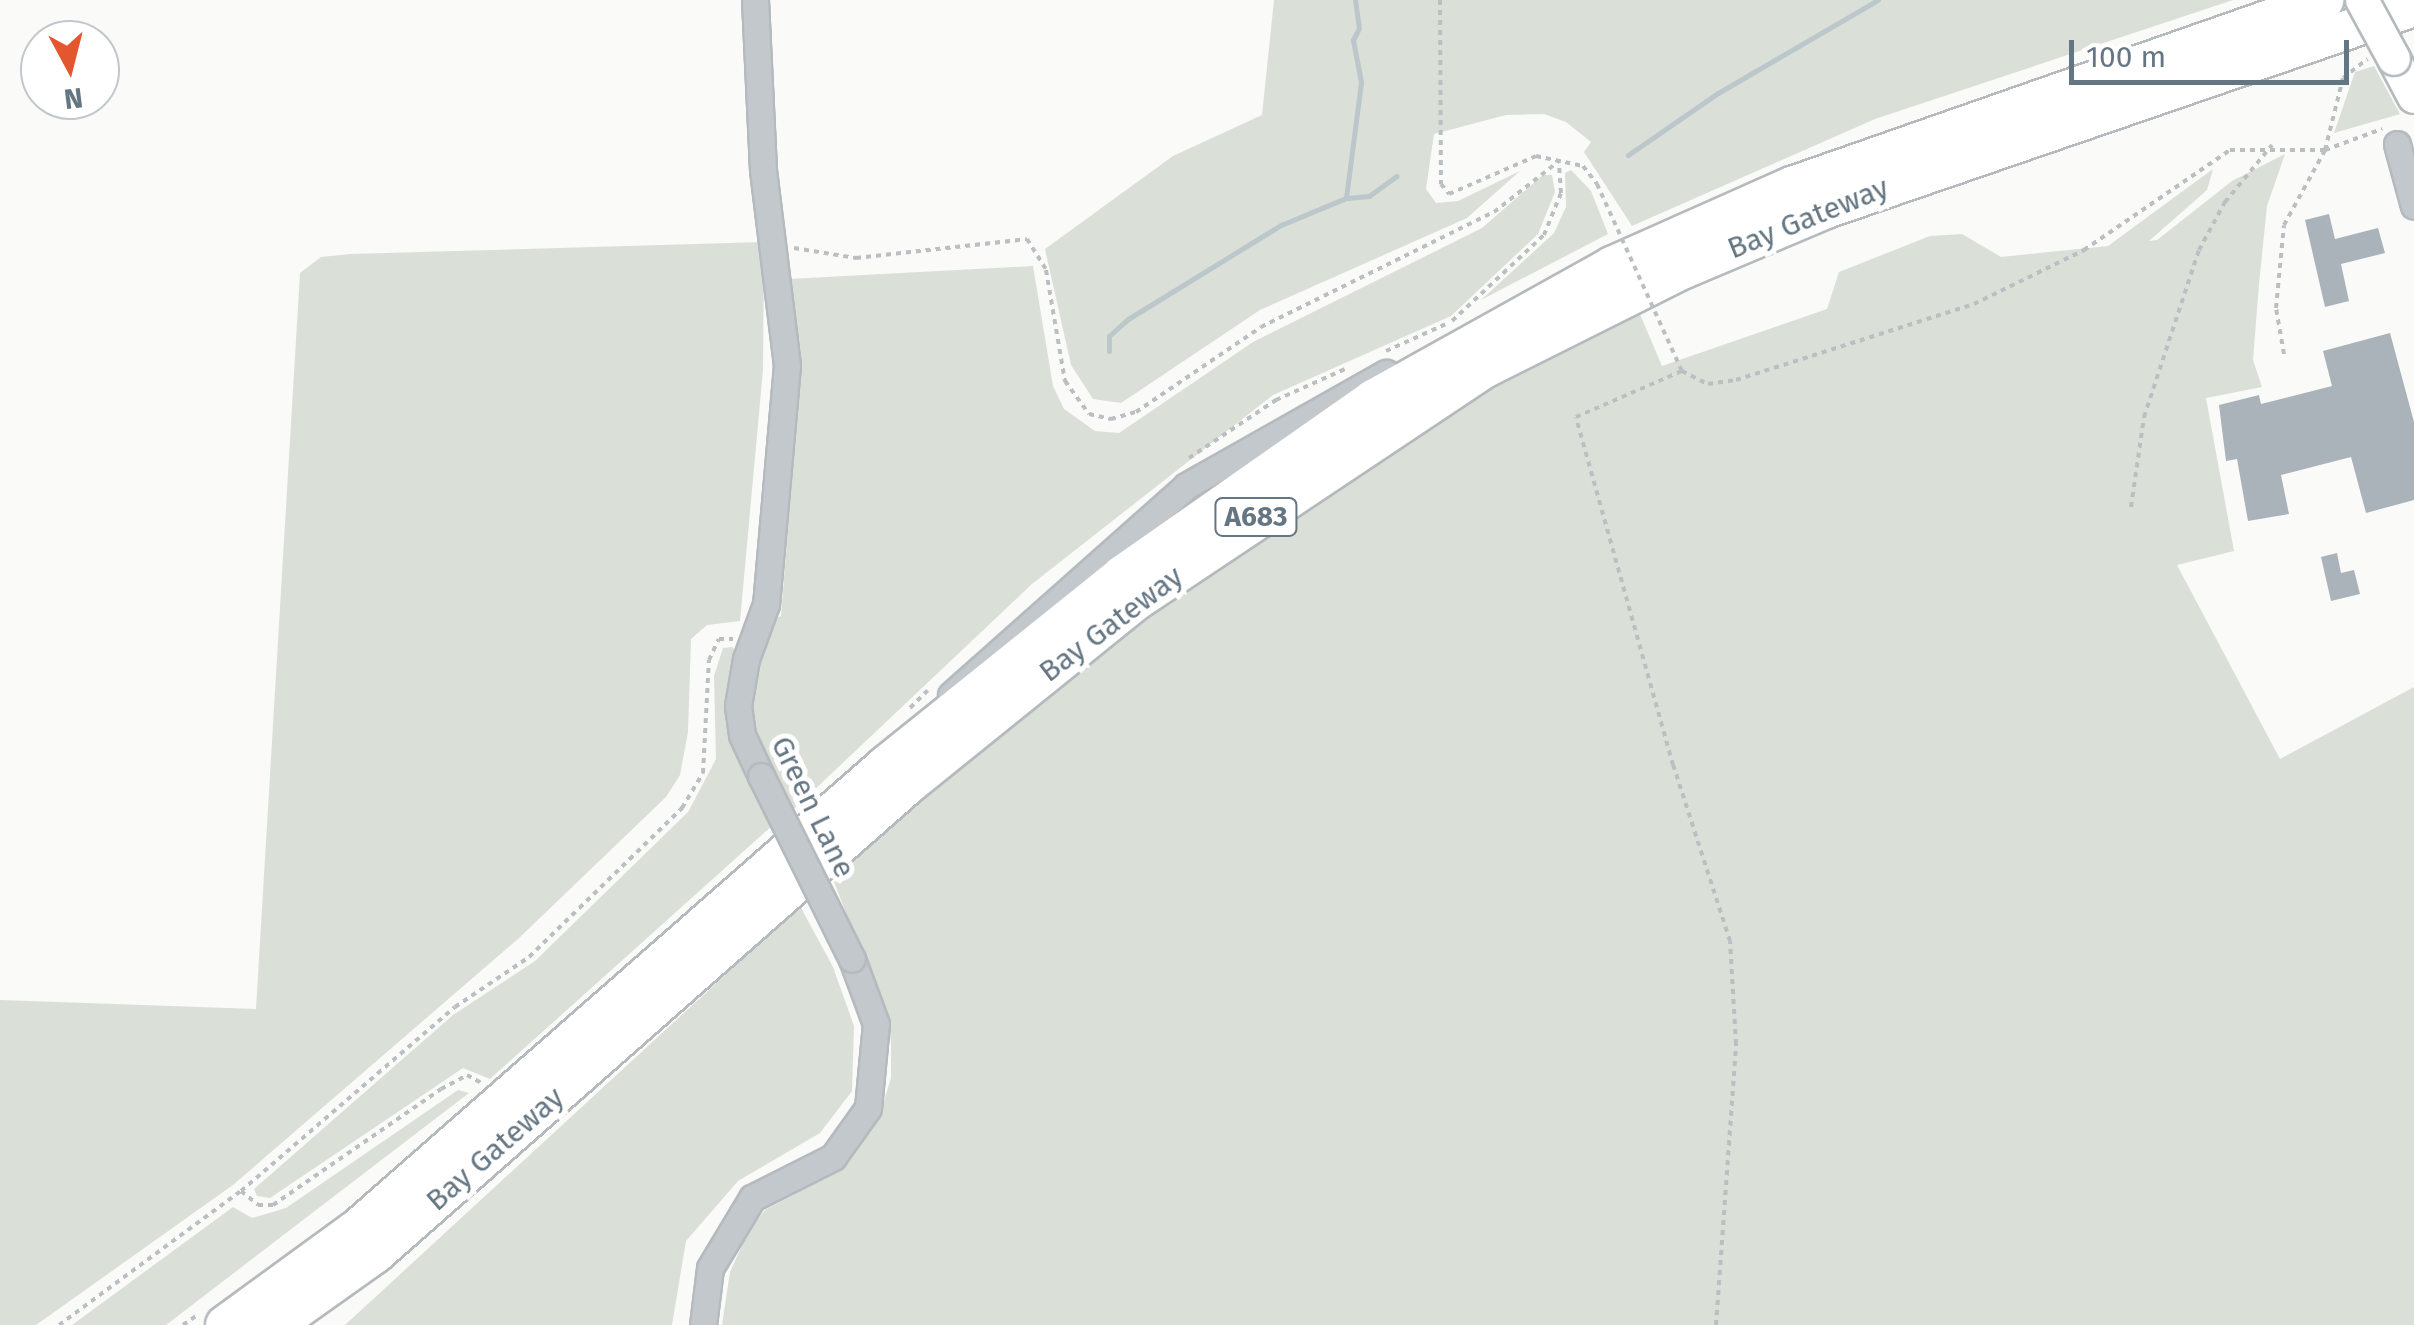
<!DOCTYPE html>
<style>
body{margin:0}
#map{position:relative;width:2414px;height:1325px;overflow:hidden;background:#fafaf8;font-family:"Fira Sans",sans-serif}
div>[style]{position:absolute}
[style*='--x']{left:calc(var(--x)*1px);top:calc(var(--y)*1px);width:calc(var(--w)*1px);rotate:calc(var(--a)*1deg)}
.green>*{inset:0;background:#dadfd7}
.stream>*{height:5px;margin:-2.5px;padding:0 2.5px;transform-origin:2.5px;border-radius:2.5px;background:#bbc7cb}
.building>*{inset:0;background:#aab3b9}
.path>*{height:4px;margin-top:-2px;transform-origin:0;background:repeating-linear-gradient(90deg,#bbbfc2 0 5px,transparent 0 10px)}
.roads{filter:drop-shadow(2px 0 #b5babe) drop-shadow(-2px 0 #b5babe) drop-shadow(0 2px #b5babe) drop-shadow(0 -2px #b5babe)}
.minor>*{height:25px;margin:-12.5px;padding:0 12.5px;transform-origin:12.5px;border-radius:12.5px;background:#c3c8cc}
.major>*{height:32px;margin:-16px;padding:0 16px;transform-origin:16px;border-radius:16px;background:#fff}
.highway>*{height:38px;margin:-19px;padding:0 19px;transform-origin:19px;border-radius:19px;background:#fff}
.path-bridge>*{height:4px;margin-top:-2px;transform-origin:0;background:repeating-linear-gradient(90deg,#bbbfc2 0 5px,transparent 0 10px)}
.bridges{filter:drop-shadow(2px 0 #b5babe) drop-shadow(-2px 0 #b5babe) drop-shadow(0 2px #b5babe) drop-shadow(0 -2px #b5babe)}
.minor-bridge>*{height:25px;margin:-12.5px;padding:0 12.5px;transform-origin:12.5px;border-radius:12.5px;background:#c3c8cc}
.major-bridge>*{height:32px;margin:-16px;padding:0 16px;transform-origin:16px;border-radius:16px;background:#fff}
span{translate:-50% -50%;white-space:nowrap;text-align:center;line-height:1.15;-webkit-text-stroke:10px #fff;paint-order:stroke}
.shield-label span{padding:2px 8px;background:#fff;border:2px solid;border-radius:8px;-webkit-text-stroke-width:0}
.shield-label{font-size:28px;color:#657683;font-weight:700}
.street-label{font-size:30px;color:#657683}
.north{position:absolute;left:20px;top:20px;width:100px;height:100px;box-sizing:border-box;background:#fff;border:2px solid #c1c8cd;border-radius:50%;rotate:173deg;font-size:28px;font-weight:700;line-height:40px;text-align:center;color:#657683}
.north::after{content:'';display:block;margin:auto;width:35px;height:45px;background:#e4572e;clip-path:polygon(50% 0,100% 100%,50% 72%,0 100%)}
.scale{position:absolute;left:2069px;top:40px;width:280px;height:45px;box-sizing:border-box;border:5px solid #657683;border-top:0;padding-left:12px;font-size:30px;line-height:35px;white-space:nowrap;color:#657683;-webkit-text-stroke:8px #fff;paint-order:stroke}
</style>
<div id="map">
<div class="green">
<div style="clip-path:polygon(1274px 0,2233px 0,1875px 119px,1632px 226px,1584px 152px,1591px 142px,1566px 122px,1544px 114px,1506px 115px,1434px 134px,1426px 189px,1436px 203px,1458px 201px,1520px 171px,1467px 218px,1260px 310px,1121px 403px,1093px 399px,1071px 365px,1045px 249px,1173px 156px,1262px 115px)"></div>
<div style="clip-path:polygon(2374px 66px,2400px 114px,2334px 133px,2355px 72px)"></div>
<div style="clip-path:polygon(2285px 154px,2267px 206px,2259px 284px,2253px 360px,2262px 387px,2206px 398px,2234px 551px,2177px 565px,2280px 759px,2414px 687px,2414px 1325px,722px 1325px,730px 1272px,748px 1232px,765px 1210px,841px 1170px,879px 1117px,891px 1078px,891px 1041px,881px 1003px,834px 882px,899px 812px,1155px 610px,1527px 359px,1636px 305px,1662px 366px,1827px 309px,1839px 272px,1930px 236px,1962px 234px,2001px 257px,2108px 246px,2213px 169px,2207px 190px,2149px 241px,2157px 240px,2232px 181px)"></div>
<div style="clip-path:polygon(1571px 170px,1591px 191px,1608px 234px,1481px 300px,1554px 233px,1566px 207px,1565px 173px)"></div>
<div style="clip-path:polygon(1543px 175px,1552px 175px,1555px 192px,1538px 234px,1451px 316px,1273px 395px,1032px 584px,794px 809px,754px 740px,745px 711px,768px 621px,781px 616px,801px 366px,789px 279px,1033px 266px,1053px 386px,1064px 409px,1095px 431px,1119px 433px,1253px 342px,1482px 228px)"></div>
<div style="clip-path:polygon(764px 242px,763px 370px,740px 621px,707px 625px,691px 639px,688px 732px,680px 775px,666px 797px,519px 938px,233px 1185px,36px 1325px,0 1325px,0 1000px,256px 1009px,300px 273px,321px 257px,351px 254px)"></div>
<div style="clip-path:polygon(732px 647px,738px 652px,730px 699px,773px 825px,490px 1079px,463px 1068px,270px 1198px,257px 1196px,254px 1189px,453px 1015px,535px 961px,688px 812px,716px 759px,714px 676px,723px 648px)"></div>
<div style="clip-path:polygon(800px 906px,833px 967px,854px 1026px,852px 1091px,820px 1133px,738px 1181px,686px 1241px,672px 1325px,345px 1325px)"></div>
<div style="clip-path:polygon(458px 1090px,469px 1093px,166px 1325px,72px 1325px,233px 1207px,252px 1218px,286px 1208px)"></div>
</div>
<div class="stream">
<div style="--x:1628;--y:155;--w:109;--a:-34.6"></div>
<div style="--x:1718;--y:93;--w:185;--a:-30.2"></div>
<div style="--x:1347;--y:198;--w:22;--a:-5"></div>
<div style="--x:1369;--y:196;--w:34;--a:-36"></div>
<div style="--x:1109;--y:351;--w:15;--a:-90"></div>
<div style="--x:1109;--y:336;--w:25;--a:-42"></div>
<div style="--x:1128;--y:319;--w:180;--a:-31.6"></div>
<div style="--x:1281;--y:225;--w:70;--a:-22.6"></div>
<div style="--x:1346;--y:198;--w:117;--a:-82.6"></div>
<div style="--x:1361;--y:82;--w:43;--a:-100.8"></div>
<div style="--x:1353;--y:40;--w:13;--a:-63"></div>
<div style="--x:1359;--y:28;--w:28;--a:-98"></div>
</div>
<div class="building">
<div style="clip-path:polygon(2329px 214px,2335px 239px,2378px 228px,2385px 253px,2341px 264px,2349px 301px,2325px 307px,2305px 220px)"></div>
<div style="clip-path:polygon(2390px 333px,2414px 422px,2414px 500px,2366px 513px,2351px 457px,2281px 475px,2289px 514px,2248px 521px,2237px 459px,2226px 461px,2219px 405px,2259px 395px,2261px 404px,2332px 386px,2323px 351px)"></div>
<div style="clip-path:polygon(2337px 553px,2341px 573px,2354px 570px,2360px 594px,2331px 601px,2321px 557px)"></div>
</div>
<div class="path">
<div style="--x:1440;--y:0;--w:184;--a:89.7"></div>
<div style="--x:1441;--y:184;--w:13;--a:51"></div>
<div style="--x:1449;--y:194;--w:95;--a:-23.6"></div>
<div style="--x:1536;--y:156;--w:48;--a:12"></div>
<div style="--x:1583;--y:166;--w:23;--a:52"></div>
<div style="--x:794;--y:248;--w:63;--a:9.2"></div>
<div style="--x:856;--y:258;--w:172;--a:-6.3"></div>
<div style="--x:1027;--y:239;--w:36;--a:58"></div>
<div style="--x:1046;--y:270;--w:113;--a:80.3"></div>
<div style="--x:1065;--y:381;--w:41;--a:54"></div>
<div style="--x:1089;--y:414;--w:23;--a:13"></div>
<div style="--x:1111;--y:419;--w:26;--a:-16"></div>
<div style="--x:1136;--y:412;--w:151;--a:-34.2"></div>
<div style="--x:1261;--y:327;--w:260;--a:-26.3"></div>
<div style="--x:1494;--y:212;--w:83;--a:-38.1"></div>
<div style="--x:1452;--y:321;--w:126;--a:-43.1"></div>
<div style="--x:1544;--y:235;--w:45;--a:-68"></div>
<div style="--x:1561;--y:193;--w:32;--a:-94"></div>
<div style="--x:1386;--y:351;--w:66;--a:-24.2"></div>
<div style="--x:2284;--y:354;--w:47;--a:-99.9"></div>
<div style="--x:2276;--y:308;--w:83;--a:-84.5"></div>
<div style="--x:2284;--y:225;--w:85;--a:-61.3"></div>
<div style="--x:2325;--y:150;--w:74;--a:-76"></div>
<div style="--x:2343;--y:78;--w:31;--a:-38"></div>
<div style="--x:1189;--y:458;--w:105;--a:-33.7"></div>
<div style="--x:1276;--y:400;--w:76;--a:-24.2"></div>
<div style="--x:2131;--y:507;--w:91;--a:-81.8"></div>
<div style="--x:2144;--y:417;--w:176;--a:-71.8"></div>
<div style="--x:2199;--y:250;--w:55;--a:-61.6"></div>
<div style="--x:2225;--y:202;--w:74;--a:-50.5"></div>
<div style="--x:910;--y:708;--w:25;--a:-45"></div>
<div style="--x:241;--y:1191;--w:22;--a:39"></div>
<div style="--x:258;--y:1205;--w:15;--a:0"></div>
<div style="--x:273;--y:1205;--w:204;--a:-34.6"></div>
<div style="--x:441;--y:1089;--w:30;--a:-28"></div>
<div style="--x:467;--y:1075;--w:18;--a:29"></div>
<div style="--x:59;--y:1325;--w:226;--a:-36.4"></div>
<div style="--x:241;--y:1191;--w:282;--a:-40.7"></div>
<div style="--x:455;--y:1007;--w:89;--a:-34"></div>
<div style="--x:529;--y:957;--w:214;--a:-44.2"></div>
<div style="--x:682;--y:808;--w:41;--a:-59"></div>
<div style="--x:703;--y:773;--w:113;--a:-87"></div>
<div style="--x:709;--y:660;--w:23;--a:-65"></div>
<div style="--x:719;--y:639;--w:14;--a:0"></div>
<div style="--x:183;--y:1325;--w:19;--a:-35"></div>
<div style="--x:1716;--y:1325;--w:282;--a:-85.9"></div>
<div style="--x:1736;--y:1044;--w:103;--a:-93.3"></div>
<div style="--x:1730;--y:941;--w:185;--a:-107.9"></div>
<div style="--x:1673;--y:765;--w:361;--a:-105.6"></div>
<div style="--x:1576;--y:417;--w:116;--a:-23.5"></div>
<div style="--x:1682;--y:371;--w:29;--a:27"></div>
<div style="--x:1708;--y:384;--w:28;--a:-8"></div>
<div style="--x:1736;--y:380;--w:250;--a:-17.7"></div>
<div style="--x:1974;--y:304;--w:123;--a:-26.1"></div>
<div style="--x:2084;--y:250;--w:177;--a:-34.4"></div>
<div style="--x:2230;--y:150;--w:95;--a:0"></div>
<div style="--x:2325;--y:150;--w:61;--a:-20.2"></div>
</div>
<div class="roads">
<div class="minor">
<div style="--x:755;--y:0;--w:170;--a:87.3"></div>
<div style="--x:763;--y:170;--w:196;--a:83"></div>
<div style="--x:787;--y:365;--w:240;--a:95"></div>
<div style="--x:766;--y:604;--w:59;--a:110"></div>
<div style="--x:746;--y:659;--w:48;--a:99.7"></div>
<div style="--x:738;--y:706;--w:29;--a:82"></div>
<div style="--x:742;--y:735;--w:45;--a:65.1"></div>
<div style="--x:2397;--y:144;--w:64;--a:74.7"></div>
<div style="--x:951;--y:695;--w:314;--a:-41.6"></div>
<div style="--x:1186;--y:486;--w:230;--a:-29.5"></div>
<div style="--x:703;--y:1325;--w:57;--a:-83"></div>
<div style="--x:710;--y:1268;--w:82;--a:-59"></div>
<div style="--x:752;--y:1198;--w:91;--a:-26.8"></div>
<div style="--x:833;--y:1157;--w:60;--a:-54.5"></div>
<div style="--x:868;--y:1108;--w:84;--a:-84.6"></div>
<div style="--x:876;--y:1024;--w:69;--a:-110.3"></div>
</div>
<div class="major">
<div style="--x:2394;--y:59;--w:43;--a:62.2"></div>
</div>
<div class="highway">
<div style="--x:225;--y:1325;--w:165;--a:-36.1"></div>
<div style="--x:358;--y:1228;--w:702;--a:-41.25"></div>
<div style="--x:886;--y:765;--w:303;--a:-38.8"></div>
<div style="--x:1122;--y:575;--w:307;--a:-35"></div>
<div style="--x:1373;--y:399;--w:274;--a:-29.1"></div>
<div style="--x:1612;--y:266;--w:197;--a:-24"></div>
<div style="--x:1792;--y:186;--w:564;--a:-19.27"></div>
<div style="--x:275;--y:1325;--w:123;--a:-35.4"></div>
<div style="--x:375;--y:1254;--w:711;--a:-41.35"></div>
<div style="--x:909;--y:784;--w:292;--a:-38.9"></div>
<div style="--x:1136;--y:601;--w:420;--a:-33.7"></div>
<div style="--x:1486;--y:368;--w:221;--a:-26.6"></div>
<div style="--x:1684;--y:269;--w:154;--a:-22.9"></div>
<div style="--x:1826;--y:209;--w:622;--a:-18.96"></div>
</div>
</div>
<div class="path-bridge">
<div style="--x:1597;--y:184;--w:205;--a:65.6"></div>
</div>
<div class="bridges">
<div class="minor-bridge">
<div style="--x:761;--y:776;--w:204;--a:63.6"></div>
</div>
<div class="major-bridge">
<div style="--x:2362;--y:0;--w:67;--a:61.5"></div>
</div>
</div>
<div class="shield-label">
<span style="left:1256px;top:517px">A683</span>
</div>
<div class="street-label">
<span style="left:1808px;top:218px;rotate:-22deg">Bay Gateway</span>
<span style="left:1111px;top:624px;rotate:-37deg">Bay Gateway</span>
<span style="left:813px;top:807px;rotate:64deg">Green Lane</span>
<span style="left:495px;top:1149px;rotate:-41deg">Bay Gateway</span>
</div>
<div class="north">N</div>
<div class="scale">100 m</div>
</div>
